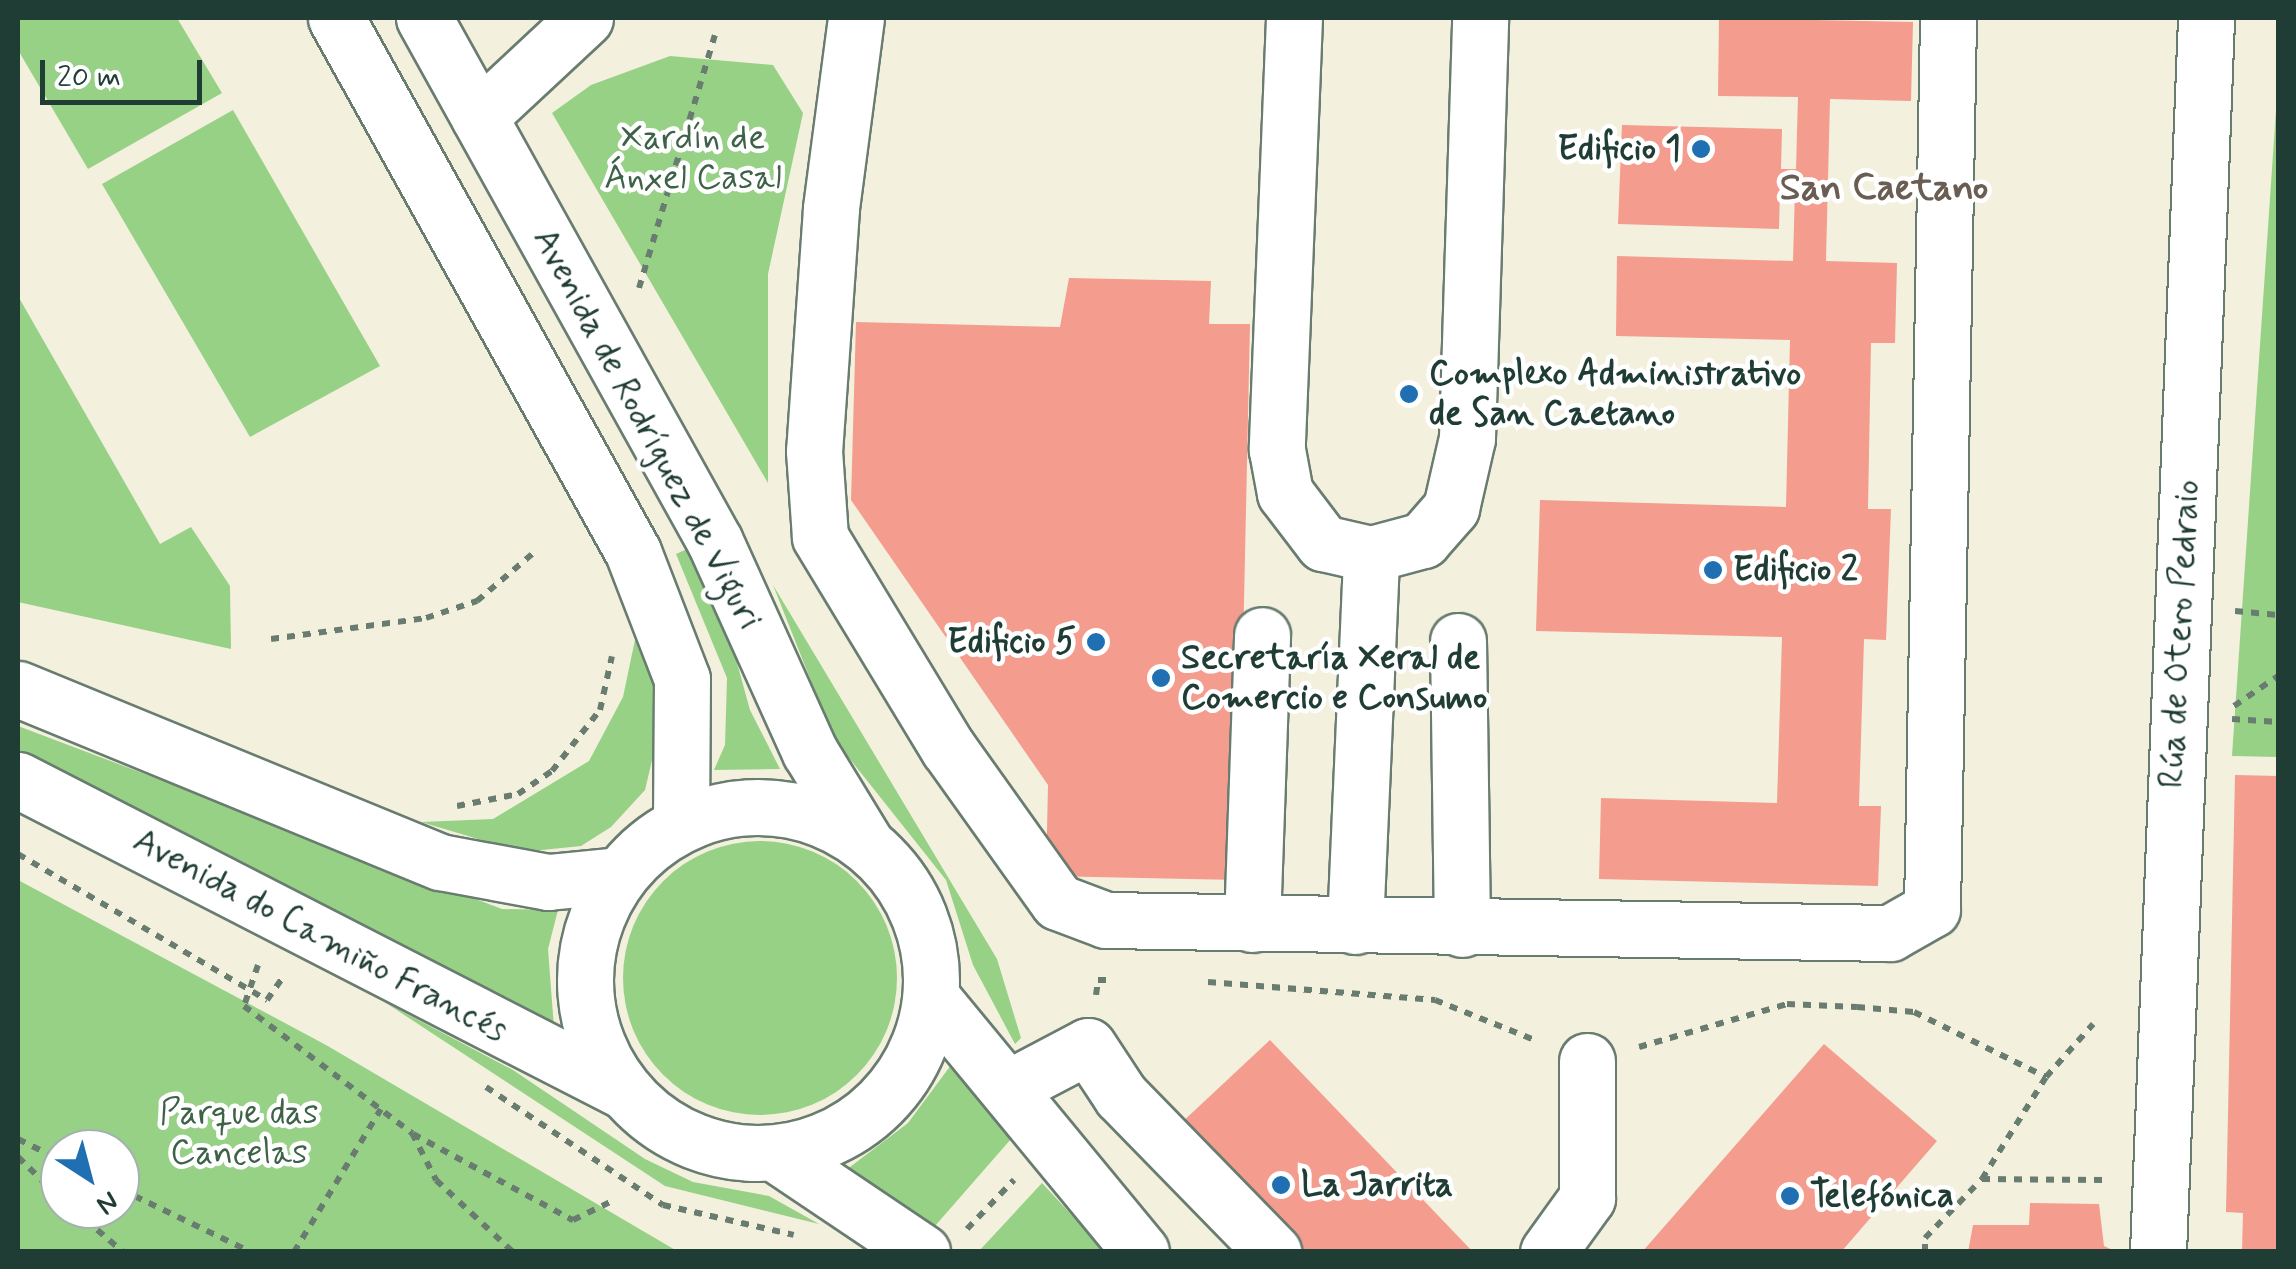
<!DOCTYPE html>
<meta charset="utf-8">
<style>
body{margin:0}
#map{position:relative;width:2296px;height:1269px;overflow:hidden;background:#f3f0de;font-family:Mynerve,sans-serif}
div>[style]{position:absolute}
[style*='--x']{left:calc(var(--x)*1px);top:calc(var(--y)*1px);width:calc(var(--w)*1px);rotate:calc(var(--a)*1deg)}
.green>*{inset:0;background:#96d186}
.round{border-radius:50%}
.building>*{inset:0;background:#f49c8e}
.path>*{height:6px;margin-top:-3px;transform-origin:0;background:repeating-linear-gradient(90deg,#697c70 0 8px,transparent 0 16px)}
.roads{filter:drop-shadow(2px 0 #697c70) drop-shadow(-2px 0 #697c70) drop-shadow(0 2px #697c70) drop-shadow(0 -2px #697c70)}
.minor>*{height:55px;margin:-27.5px;padding:0 27.5px;transform-origin:27.5px;border-radius:27.5px;background:#fff}
.major>*{height:55px;margin:-27.5px;padding:0 27.5px;transform-origin:27.5px;border-radius:27.5px;background:#fff}
.major>.ring{margin:-27.5px;padding:0;box-sizing:content-box;background:none;border:55px solid #fff;border-radius:50%}
.dots>*{width:28px;height:28px;translate:-50% -50%;box-sizing:border-box;border:5px solid #fff;border-radius:50%}
span{translate:-50% -50%;white-space:nowrap;text-align:center;line-height:1.15;-webkit-text-stroke:9px #fff;paint-order:stroke}
.park-label{font-size:35px;color:#3d6248}
.poi-label{font-size:35px;color:#1f3d34;font-weight:700}
.right{translate:-100% -50%;text-align:right}
.left{translate:0 -50%;text-align:left}
.street-label{font-size:35px;color:#1f3d34}
.neighbourhood-label{font-size:38px;color:#6a5e54;font-weight:700}
.frame{position:absolute;inset:0;border:20px solid #1f3d34;pointer-events:none}
.north{position:absolute;left:40px;top:1129px;width:100px;height:100px;box-sizing:border-box;background:#fff;border:2px solid #a5b1ae;border-radius:50%;rotate:144deg;font-size:28px;font-weight:700;line-height:40px;text-align:center;color:#1f3d34}
.north::after{content:'';display:block;margin:auto;width:35px;height:45px;background:#1f6fb2;clip-path:polygon(50% 0,100% 100%,50% 72%,0 100%)}
.scale{position:absolute;left:40px;top:60px;width:162px;height:45px;box-sizing:border-box;border:5px solid #1f3d34;border-top:0;padding-left:12px;font-size:30px;line-height:35px;white-space:nowrap;color:#1f3d34;-webkit-text-stroke:8px #fff;paint-order:stroke}
</style>
<div id="map">
<div class="green">
<div style="clip-path:polygon(18px 18px,177px 18px,222px 93px,88px 169px,18px 50px)"></div>
<div style="clip-path:polygon(670px 56px,773px 65px,803px 113px,768px 274px,768px 483px,552px 113px,591px 85px)"></div>
<div style="clip-path:polygon(2278px 81px,2278px 757px,2232px 756px)"></div>
<div style="clip-path:polygon(233px 110px,380px 366px,250px 437px,102px 184px)"></div>
<div style="clip-path:polygon(18px 296px,160px 544px,191px 527px,230px 586px,231px 649px,18px 602px)"></div>
<div style="clip-path:polygon(687px 549px,729px 634px,750px 710px,780px 769px,714px 770px,725px 745px,727px 678px,676px 554px)"></div>
<div style="clip-path:polygon(773px 585px,997px 959px,1021px 1038px,1015px 1044px,973px 965px,946px 880px,834px 739px)"></div>
<div style="clip-path:polygon(636px 635px,667px 697px,645px 790px,611px 827px,581px 846px,522px 852px,421px 822px,493px 819px,589px 761px,623px 697px)"></div>
<div style="clip-path:polygon(18px 726px,502px 909px,558px 910px,548px 949px,554px 1028px,18px 750px)"></div>
<div class="round" style="left:623px;top:841px;width:274px;height:274px"></div>
<div style="clip-path:polygon(evenodd,18px 880px,326px 1045px,677px 1251px,18px 1251px,18px 880px,60px 1149px,120px 1149px,120px 1209px,60px 1209px,60px 1149px)"></div>
<div style="clip-path:polygon(386px 1003px,513px 1070px,645px 1159px,693px 1182px,769px 1196px,819px 1224px,665px 1186px)"></div>
<div style="clip-path:polygon(954px 1061px,1011px 1139px,935px 1226px,846px 1170px,908px 1123px)"></div>
<div style="clip-path:polygon(1042px 1183px,1105px 1251px,979px 1251px)"></div>
</div>
<div class="building">
<div style="clip-path:polygon(1719px 18px,1913px 22px,1911px 101px,1830px 99px,1826px 261px,1897px 263px,1895px 343px,1871px 343px,1868px 509px,1891px 509px,1886px 640px,1864px 639px,1859px 806px,1881px 806px,1878px 886px,1599px 879px,1601px 798px,1777px 803px,1782px 637px,1536px 631px,1540px 500px,1786px 507px,1790px 340px,1616px 336px,1617px 256px,1793px 261px,1795px 189px,1780px 189px,1779px 229px,1618px 224px,1622px 125px,1782px 129px,1781px 169px,1796px 169px,1798px 97px,1718px 96px)"></div>
<div style="clip-path:polygon(1069px 278px,1211px 281px,1209px 324px,1250px 324px,1238px 880px,1046px 876px,1048px 785px,851px 500px,856px 322px,1060px 327px)"></div>
<div style="clip-path:polygon(2235px 775px,2278px 776px,2278px 1252px,2242px 1252px,2243px 1213px,2226px 1212px)"></div>
<div style="clip-path:polygon(1270px 1040px,1473px 1252px,1300px 1252px,1179px 1125px)"></div>
<div style="clip-path:polygon(1824px 1044px,1937px 1141px,1841px 1252px,1642px 1252px)"></div>
<div style="clip-path:polygon(2030px 1203px,2099px 1204px,2104px 1246px,2117px 1252px,1968px 1252px,1973px 1225px,2029px 1225px)"></div>
</div>
<div class="path">
<div style="--x:639;--y:288;--w:264;--a:-73.3"></div>
<div style="--x:2235;--y:611;--w:43;--a:5.3"></div>
<div style="--x:271;--y:639;--w:156;--a:-7.7"></div>
<div style="--x:426;--y:618;--w:54;--a:-18.4"></div>
<div style="--x:477;--y:601;--w:79;--a:-40.4"></div>
<div style="--x:2234;--y:706;--w:53;--a:-34.3"></div>
<div style="--x:2232;--y:719;--w:46;--a:3.7"></div>
<div style="--x:457;--y:806;--w:62;--a:-11.1"></div>
<div style="--x:518;--y:794;--w:41;--a:-34.1"></div>
<div style="--x:552;--y:771;--w:78;--a:-51.8"></div>
<div style="--x:600;--y:710;--w:55;--a:-77.5"></div>
<div style="--x:18;--y:854;--w:289;--a:30.4"></div>
<div style="--x:267;--y:1000;--w:29;--a:-55"></div>
<div style="--x:258;--y:965;--w:43;--a:108.9"></div>
<div style="--x:244;--y:1006;--w:211;--a:37.1"></div>
<div style="--x:412;--y:1133;--w:53;--a:62.9"></div>
<div style="--x:436;--y:1180;--w:105;--a:43.1"></div>
<div style="--x:1208;--y:982;--w:228;--a:4.5"></div>
<div style="--x:1435;--y:1000;--w:110;--a:21.9"></div>
<div style="--x:1096;--y:995;--w:15;--a:-82"></div>
<div style="--x:1098;--y:980;--w:13;--a:0"></div>
<div style="--x:1639;--y:1047;--w:154;--a:-16.2"></div>
<div style="--x:1787;--y:1004;--w:70;--a:2.5"></div>
<div style="--x:1857;--y:1007;--w:57;--a:5"></div>
<div style="--x:1914;--y:1012;--w:147;--a:26.2"></div>
<div style="--x:486;--y:1087;--w:213;--a:33.7"></div>
<div style="--x:663;--y:1205;--w:134;--a:12.9"></div>
<div style="--x:413;--y:1134;--w:182;--a:28.3"></div>
<div style="--x:573;--y:1220;--w:41;--a:-25.9"></div>
<div style="--x:18;--y:1139;--w:47;--a:26.6"></div>
<div style="--x:18;--y:1157;--w:59;--a:44.3"></div>
<div style="--x:1982;--y:1179;--w:120;--a:-57.9"></div>
<div style="--x:2046;--y:1077;--w:71;--a:-48.4"></div>
<div style="--x:120;--y:1189;--w:145;--a:25.7"></div>
<div style="--x:73;--y:1209;--w:66;--a:40.7"></div>
<div style="--x:967;--y:1229;--w:68;--a:-46.2"></div>
<div style="--x:294;--y:1252;--w:167;--a:-58.7"></div>
<div style="--x:1925;--y:1252;--w:14;--a:-90"></div>
<div style="--x:1925;--y:1238;--w:82;--a:-46"></div>
<div style="--x:1982;--y:1179;--w:124;--a:0.5"></div>
</div>
<div class="roads">
<div class="minor">
<div style="--x:856;--y:18;--w:193;--a:97.5"></div>
<div style="--x:831;--y:209;--w:243;--a:94"></div>
<div style="--x:814;--y:451;--w:86;--a:86"></div>
<div style="--x:820;--y:537;--w:247;--a:58.8"></div>
<div style="--x:948;--y:748;--w:189;--a:54.5"></div>
<div style="--x:1058;--y:902;--w:51;--a:20.6"></div>
<div style="--x:1106;--y:920;--w:784;--a:0.95"></div>
<div style="--x:1890;--y:933;--w:48;--a:-29.7"></div>
<div style="--x:1932;--y:909;--w:891;--a:-88.97"></div>
<div style="--x:1294;--y:18;--w:432;--a:92.3"></div>
<div style="--x:1277;--y:450;--w:44;--a:79.5"></div>
<div style="--x:1285;--y:493;--w:63;--a:52.8"></div>
<div style="--x:1323;--y:543;--w:49;--a:12.9"></div>
<div style="--x:1371;--y:554;--w:54;--a:-15.1"></div>
<div style="--x:1423;--y:540;--w:43;--a:-48.8"></div>
<div style="--x:1451;--y:508;--w:72;--a:-77.1"></div>
<div style="--x:1467;--y:438;--w:420;--a:-88.2"></div>
<div style="--x:1458;--y:641;--w:288;--a:89.2"></div>
<div style="--x:1252;--y:924;--w:289;--a:-88"></div>
<div style="--x:1355;--y:926;--w:372;--a:-87.5"></div>
<div style="--x:1008;--y:1088;--w:90;--a:-27.7"></div>
<div style="--x:1088;--y:1046;--w:60;--a:56.6"></div>
<div style="--x:1121;--y:1096;--w:218;--a:45.7"></div>
<div style="--x:1548;--y:1252;--w:67;--a:-54.2"></div>
<div style="--x:1587;--y:1198;--w:137;--a:-90"></div>
<div style="--x:2158;--y:1252;--w:1235;--a:-87.77"></div>
</div>
<div class="major">
<div style="--x:336;--y:18;--w:611;--a:60.92"></div>
<div style="--x:633;--y:552;--w:136;--a:68.9"></div>
<div style="--x:682;--y:679;--w:145;--a:90.4"></div>
<div style="--x:424;--y:18;--w:599;--a:60.95"></div>
<div style="--x:715;--y:542;--w:230;--a:65.7"></div>
<div style="--x:810;--y:752;--w:105;--a:58.6"></div>
<div style="--x:479;--y:117;--w:145;--a:-43"></div>
<div style="--x:18;--y:689;--w:456;--a:22.3"></div>
<div style="--x:440;--y:862;--w:110;--a:10.5"></div>
<div style="--x:548;--y:882;--w:71;--a:-5.6"></div>
<div style="--x:18;--y:780;--w:679;--a:27.17"></div>
<div class="ring" style="left:585px;top:807px;width:291px;height:291px"></div>
<div style="--x:931;--y:997;--w:330;--a:50.5"></div>
<div style="--x:776;--y:1154;--w:176;--a:33.9"></div>
</div>
</div>
<div class="dots">
<div style="left:1701px;top:149px;background:#1f6fb2"></div>
<div style="left:1409px;top:394px;background:#1f6fb2"></div>
<div style="left:1713px;top:570px;background:#1f6fb2"></div>
<div style="left:1096px;top:642px;background:#1f6fb2"></div>
<div style="left:1161px;top:678px;background:#1f6fb2"></div>
<div style="left:1281px;top:1185px;background:#1f6fb2"></div>
<div style="left:1790px;top:1196px;background:#1f6fb2"></div>
</div>
<div class="park-label">
<span style="left:693px;top:158px">Xardín de<br>Ánxel Casal</span>
<span style="left:239px;top:1133px">Parque das<br>Cancelas</span>
</div>
<div class="poi-label">
<span class="right" style="left:1681px;top:149px">Edificio 1</span>
<span class="left" style="left:1429px;top:394px">Complexo Administrativo<br>de San Caetano</span>
<span class="left" style="left:1733px;top:570px">Edificio 2</span>
<span class="right" style="left:1076px;top:642px">Edificio 5</span>
<span class="left" style="left:1181px;top:678px">Secretaría Xeral de<br>Comercio e Consumo</span>
<span class="left" style="left:1301px;top:1185px">La Jarrita</span>
<span class="left" style="left:1810px;top:1196px">Telefónica</span>
</div>
<div class="street-label">
<span style="left:647px;top:429px;rotate:62deg">Avenida de Rodríguez de Viguri</span>
<span style="left:2180px;top:634px;rotate:-87deg">Rúa de Otero Pedraio</span>
<span style="left:320px;top:936px;rotate:28deg">Avenida do Camiño Francés</span>
</div>
<div class="neighbourhood-label">
<span style="left:1884px;top:189px">San Caetano</span>
</div>
<div class="frame"></div>
<div class="north">N</div>
<div class="scale">20 m</div>
</div>
